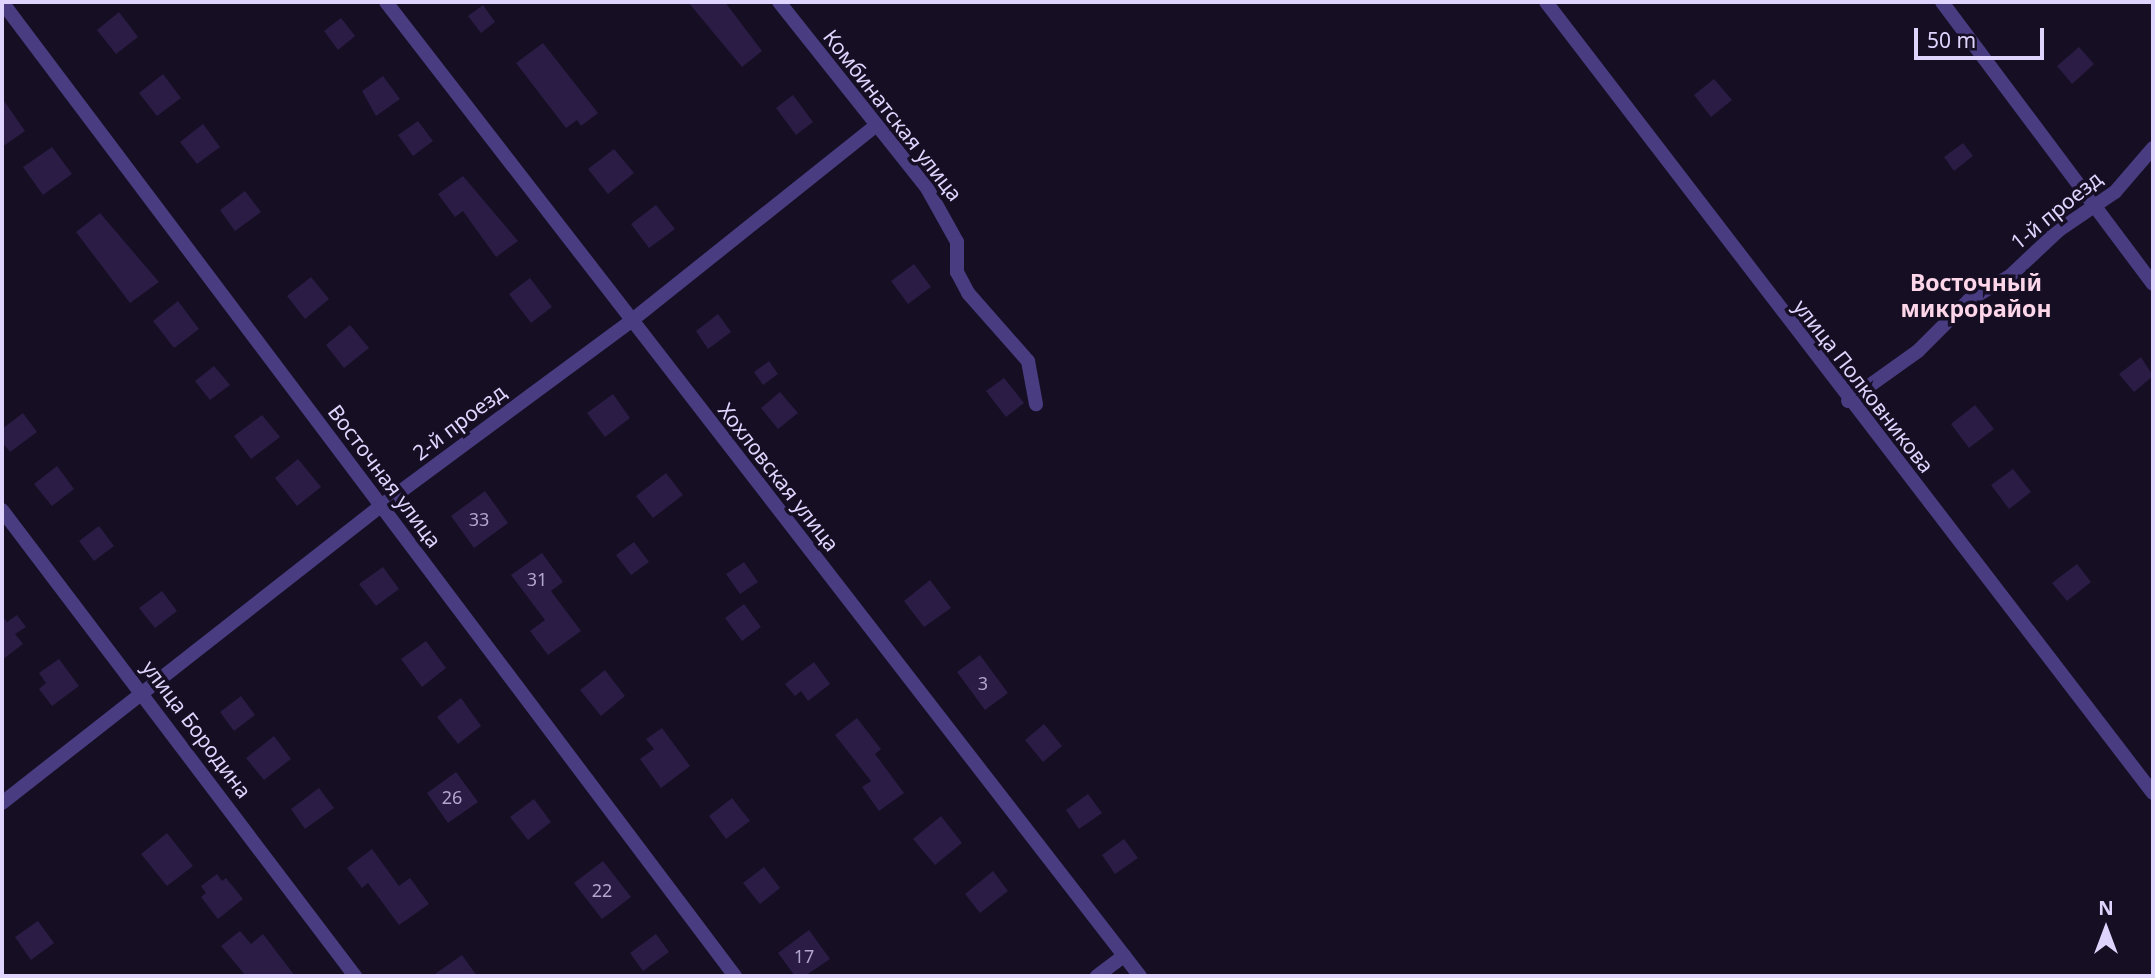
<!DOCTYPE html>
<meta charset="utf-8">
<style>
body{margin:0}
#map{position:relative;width:2155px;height:978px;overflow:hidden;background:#160f24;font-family:"Noto Sans",sans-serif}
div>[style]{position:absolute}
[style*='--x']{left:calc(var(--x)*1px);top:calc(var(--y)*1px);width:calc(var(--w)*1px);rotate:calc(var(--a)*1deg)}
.building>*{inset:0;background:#2a1c44}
.minor>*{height:14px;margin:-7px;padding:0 7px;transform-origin:7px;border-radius:7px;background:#493c81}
span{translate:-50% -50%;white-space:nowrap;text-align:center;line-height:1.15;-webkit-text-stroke:7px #160f24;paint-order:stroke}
.number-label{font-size:18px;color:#b2a6cf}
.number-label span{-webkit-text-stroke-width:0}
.street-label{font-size:21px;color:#dfd4fd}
.neighbourhood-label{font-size:23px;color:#fed6e9;font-weight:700}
.frame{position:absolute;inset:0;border:4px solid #dfd4fd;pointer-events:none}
.north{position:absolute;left:2071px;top:894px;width:70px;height:70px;-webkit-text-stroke:5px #160f24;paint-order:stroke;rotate:0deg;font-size:19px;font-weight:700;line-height:28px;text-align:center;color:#dfd4fd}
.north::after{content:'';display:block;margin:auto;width:24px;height:32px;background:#dfd4fd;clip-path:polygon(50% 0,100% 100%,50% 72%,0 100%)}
.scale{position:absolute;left:1914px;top:28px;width:130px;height:32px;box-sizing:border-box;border:4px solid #dfd4fd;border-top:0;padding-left:9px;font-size:21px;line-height:24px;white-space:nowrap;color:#dfd4fd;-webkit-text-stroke:5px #160f24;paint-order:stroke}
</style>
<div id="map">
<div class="building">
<div style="clip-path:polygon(688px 2px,725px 2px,762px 51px,742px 67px)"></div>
<div style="clip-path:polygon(483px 5px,495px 22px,481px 33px,468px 16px)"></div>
<div style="clip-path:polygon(119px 12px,138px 37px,116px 54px,97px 30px)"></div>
<div style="clip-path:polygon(341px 18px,355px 36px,338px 50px,324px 31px)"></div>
<div style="clip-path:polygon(543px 43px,598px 113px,581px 126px,577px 120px,566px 128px,516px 63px)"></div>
<div style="clip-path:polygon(2079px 47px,2094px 64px,2072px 84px,2057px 66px)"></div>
<div style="clip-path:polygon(163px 74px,181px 98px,157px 116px,139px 93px)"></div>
<div style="clip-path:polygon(383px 76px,400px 99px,376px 116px,362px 91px)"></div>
<div style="clip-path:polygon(1714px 79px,1732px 100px,1711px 117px,1694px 95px)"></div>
<div style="clip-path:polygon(793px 95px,813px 122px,796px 135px,776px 108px)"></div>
<div style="clip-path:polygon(2px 98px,25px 131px,2px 147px)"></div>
<div style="clip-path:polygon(418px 121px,433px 141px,413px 156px,398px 135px)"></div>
<div style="clip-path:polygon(203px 124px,220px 147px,197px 164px,180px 142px)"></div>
<div style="clip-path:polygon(1963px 143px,1973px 156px,1954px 171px,1944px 157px)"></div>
<div style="clip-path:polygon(52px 147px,72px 174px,43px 195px,23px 167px)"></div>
<div style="clip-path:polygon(614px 149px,634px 173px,608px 194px,588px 169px)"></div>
<div style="clip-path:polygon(463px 176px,518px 241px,496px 257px,463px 211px,455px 217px,438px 194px)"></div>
<div style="clip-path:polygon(245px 191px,261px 212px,235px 231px,220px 210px)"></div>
<div style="clip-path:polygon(656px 205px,675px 229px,649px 248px,631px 224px)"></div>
<div style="clip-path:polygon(100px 213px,159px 282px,130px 303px,76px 232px)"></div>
<div style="clip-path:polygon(914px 264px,931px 287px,908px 304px,891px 281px)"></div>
<div style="clip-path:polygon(311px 277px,329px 299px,305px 319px,287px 296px)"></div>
<div style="clip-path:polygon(530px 278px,552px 307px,531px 323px,509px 294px)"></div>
<div style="clip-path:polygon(178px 301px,199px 329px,174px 348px,153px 321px)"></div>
<div style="clip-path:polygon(718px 314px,731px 332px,708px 349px,696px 331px)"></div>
<div style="clip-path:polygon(350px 325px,369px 348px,344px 368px,326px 345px)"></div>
<div style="clip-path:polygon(2141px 357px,2153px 376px,2134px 392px,2119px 374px)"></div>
<div style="clip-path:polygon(769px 361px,778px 374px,763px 385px,754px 372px)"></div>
<div style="clip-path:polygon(214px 366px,230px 385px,210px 400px,195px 381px)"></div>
<div style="clip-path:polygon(1004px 378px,1024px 403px,1006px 417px,986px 391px)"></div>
<div style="clip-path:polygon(780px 392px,798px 413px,778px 429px,761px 408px)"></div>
<div style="clip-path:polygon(613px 394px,630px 418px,605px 437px,587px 413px)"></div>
<div style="clip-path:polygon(1975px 405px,1994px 429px,1969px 448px,1951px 424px)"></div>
<div style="clip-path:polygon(23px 413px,37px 432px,10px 452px,2px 442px,2px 429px)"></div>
<div style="clip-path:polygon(262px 415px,280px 437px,251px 459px,234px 436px)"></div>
<div style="clip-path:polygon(298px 459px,321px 487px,297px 506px,275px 478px)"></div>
<div style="clip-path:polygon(57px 466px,74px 489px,52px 506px,34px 484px)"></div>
<div style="clip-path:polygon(2013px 469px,2031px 492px,2009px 509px,1991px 485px)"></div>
<div style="clip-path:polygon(666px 473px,683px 495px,653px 518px,636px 496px)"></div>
<div style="clip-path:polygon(485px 491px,508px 523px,474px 548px,451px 516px)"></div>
<div style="clip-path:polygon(99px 526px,114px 546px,94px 561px,79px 541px)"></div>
<div style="clip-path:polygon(634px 542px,649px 562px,631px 575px,616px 555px)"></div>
<div style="clip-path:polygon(542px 553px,563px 582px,551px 591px,581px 631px,548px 655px,530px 631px,545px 620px,511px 575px)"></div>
<div style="clip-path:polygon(744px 562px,758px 582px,740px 594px,726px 574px)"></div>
<div style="clip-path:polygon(2077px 564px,2091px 582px,2067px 601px,2052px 583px)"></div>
<div style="clip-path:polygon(383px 567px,399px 589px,376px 606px,359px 584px)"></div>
<div style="clip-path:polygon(930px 580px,951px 608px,924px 627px,904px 601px)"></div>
<div style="clip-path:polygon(162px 591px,177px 611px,155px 628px,139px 608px)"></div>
<div style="clip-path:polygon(744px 604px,761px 627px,742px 641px,725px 618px)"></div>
<div style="clip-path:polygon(17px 615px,26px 627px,15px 634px,23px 644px,2px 660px,2px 616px,7px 622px)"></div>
<div style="clip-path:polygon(426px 641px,446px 668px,422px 687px,401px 659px)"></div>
<div style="clip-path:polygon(980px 655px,1008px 693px,985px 710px,957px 672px)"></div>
<div style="clip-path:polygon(59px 659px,79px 686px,52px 706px,39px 689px,46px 683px,39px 673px)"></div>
<div style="clip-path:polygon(814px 662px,830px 684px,808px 701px,801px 691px,795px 696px,785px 684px)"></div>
<div style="clip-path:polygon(605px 670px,625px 696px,601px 716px,580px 690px)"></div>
<div style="clip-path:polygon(241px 696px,255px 715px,234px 731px,220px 712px)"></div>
<div style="clip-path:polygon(461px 698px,481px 726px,458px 744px,437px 717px)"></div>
<div style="clip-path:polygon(857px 718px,881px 749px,875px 754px,904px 793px,879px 811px,862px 787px,871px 781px,835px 735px)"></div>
<div style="clip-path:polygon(1044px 724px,1062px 746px,1043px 762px,1025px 740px)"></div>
<div style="clip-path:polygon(662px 728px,690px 766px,661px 788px,640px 759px,654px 749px,646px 739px)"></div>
<div style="clip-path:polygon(274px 736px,291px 759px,264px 780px,246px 758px)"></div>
<div style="clip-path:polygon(456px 772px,478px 802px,448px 823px,427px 793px)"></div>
<div style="clip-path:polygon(319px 788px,334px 808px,305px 829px,291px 809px)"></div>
<div style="clip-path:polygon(1088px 794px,1102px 813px,1079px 829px,1066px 810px)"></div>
<div style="clip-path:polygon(732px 798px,750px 821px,726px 839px,709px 816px)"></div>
<div style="clip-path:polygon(534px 799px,551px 822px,528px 840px,510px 817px)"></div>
<div style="clip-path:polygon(941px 816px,962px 843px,935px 865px,913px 839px)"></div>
<div style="clip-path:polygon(167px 833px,193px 866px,167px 886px,141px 854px)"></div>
<div style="clip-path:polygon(1124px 839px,1138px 858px,1115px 874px,1102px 855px)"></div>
<div style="clip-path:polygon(372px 849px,399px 886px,410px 878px,429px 904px,399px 925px,368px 883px,362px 888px,347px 868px)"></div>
<div style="clip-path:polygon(603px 861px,631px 897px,602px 919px,574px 883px)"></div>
<div style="clip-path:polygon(764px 867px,780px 888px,760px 904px,743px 883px)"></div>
<div style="clip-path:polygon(993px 871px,1008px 891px,980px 913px,965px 894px)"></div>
<div style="clip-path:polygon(217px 874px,222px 881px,226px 878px,243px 899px,218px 919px,201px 897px,206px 893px,201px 886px)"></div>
<div style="clip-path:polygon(38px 921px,54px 943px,31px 960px,15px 937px)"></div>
<div style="clip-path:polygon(809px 930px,830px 959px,805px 976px,795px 976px,778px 953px)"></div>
<div style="clip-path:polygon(240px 931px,251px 944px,263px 934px,295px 976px,246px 976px,221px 946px)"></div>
<div style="clip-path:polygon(656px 934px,669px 952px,643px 971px,630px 953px)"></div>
<div style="clip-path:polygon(462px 955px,477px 976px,432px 976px)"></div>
</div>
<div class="minor">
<div style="--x:2;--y:2;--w:1219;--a:53.04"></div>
<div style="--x:386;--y:2;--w:1232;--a:52.26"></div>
<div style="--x:779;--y:2;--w:238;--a:51.5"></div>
<div style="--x:927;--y:188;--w:62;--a:60.9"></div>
<div style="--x:957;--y:242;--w:30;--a:90"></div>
<div style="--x:957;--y:272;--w:24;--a:62"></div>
<div style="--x:968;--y:293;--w:91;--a:48.6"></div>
<div style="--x:1028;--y:361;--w:44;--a:79.5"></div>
<div style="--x:1546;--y:2;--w:997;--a:52.5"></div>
<div style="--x:1942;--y:2;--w:352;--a:53.2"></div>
<div style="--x:1848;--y:401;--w:86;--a:-35.5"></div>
<div style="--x:1918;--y:351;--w:72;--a:-45"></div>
<div style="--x:1969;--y:300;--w:48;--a:-30.3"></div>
<div style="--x:2010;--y:276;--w:67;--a:-43.2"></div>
<div style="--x:2059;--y:230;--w:68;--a:-34.2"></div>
<div style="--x:2115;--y:192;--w:58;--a:-49.2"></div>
<div style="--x:2;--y:510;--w:585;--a:52.86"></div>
<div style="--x:2;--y:803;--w:482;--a:-38.1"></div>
<div style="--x:381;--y:506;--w:311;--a:-36.5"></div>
<div style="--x:631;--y:321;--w:312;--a:-38.6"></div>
<div style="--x:1097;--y:976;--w:34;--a:-37"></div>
</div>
<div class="number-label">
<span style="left:479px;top:519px">33</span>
<span style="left:537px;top:579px">31</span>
<span style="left:983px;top:683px">3</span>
<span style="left:452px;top:797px">26</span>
<span style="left:602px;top:890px">22</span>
<span style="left:804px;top:956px">17</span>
</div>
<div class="street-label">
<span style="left:893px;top:115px;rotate:52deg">Комбинатская улица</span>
<span style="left:2056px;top:210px;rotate:-39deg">1-й проезд</span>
<span style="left:1864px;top:386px;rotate:52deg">улица Полковникова</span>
<span style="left:459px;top:422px;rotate:-37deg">2-й проезд</span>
<span style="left:385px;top:476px;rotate:53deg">Восточная улица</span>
<span style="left:779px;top:477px;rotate:52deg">Хохловская улица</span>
<span style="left:197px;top:729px;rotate:53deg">улица Бородина</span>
</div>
<div class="neighbourhood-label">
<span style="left:1976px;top:295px">Восточный<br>микрорайон</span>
</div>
<div class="frame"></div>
<div class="north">N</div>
<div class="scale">50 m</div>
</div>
